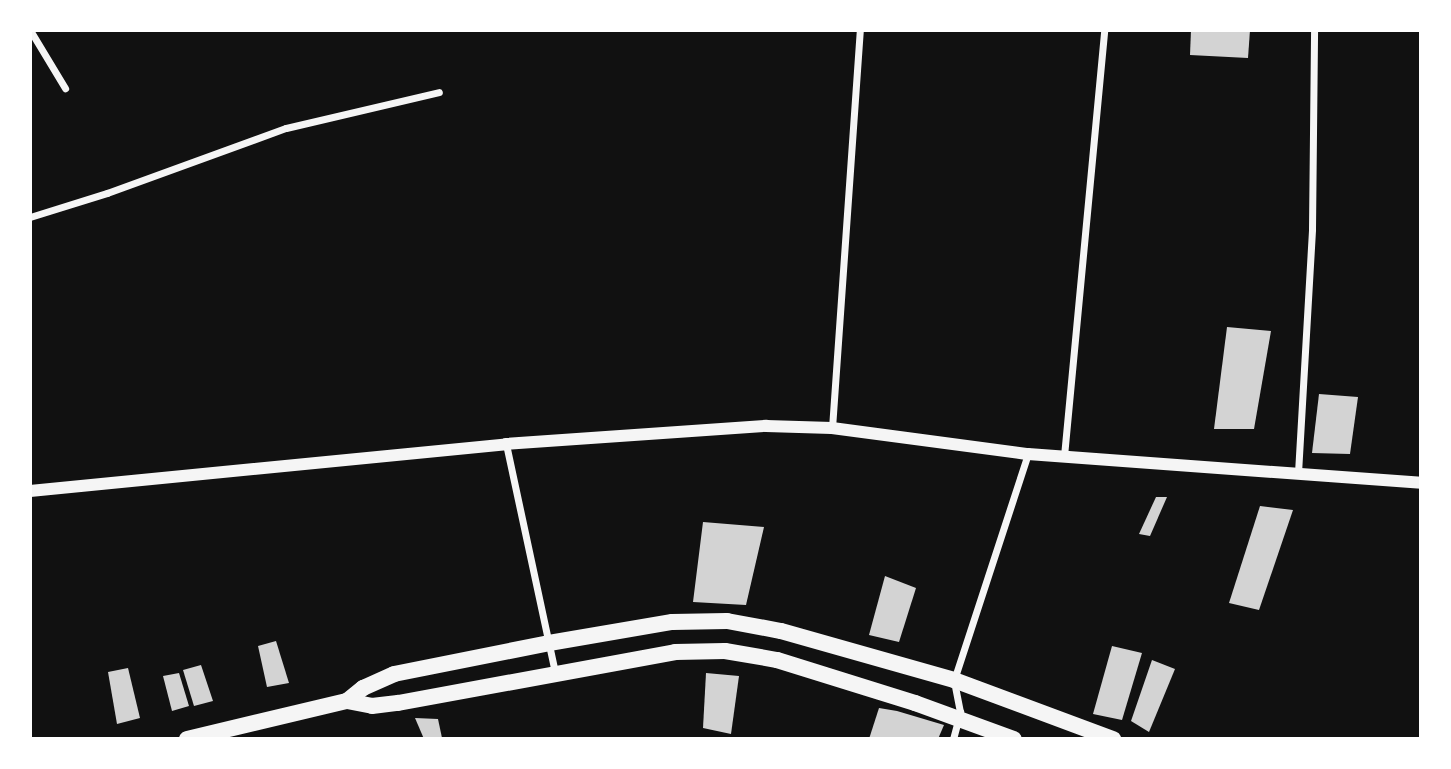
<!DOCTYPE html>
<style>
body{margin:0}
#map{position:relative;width:1451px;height:769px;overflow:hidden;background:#111;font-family:Roboto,sans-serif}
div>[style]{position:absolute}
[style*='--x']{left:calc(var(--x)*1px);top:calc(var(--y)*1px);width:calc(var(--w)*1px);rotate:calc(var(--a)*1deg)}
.building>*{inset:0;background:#d3d3d3}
.minor>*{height:7px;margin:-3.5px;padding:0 3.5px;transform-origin:3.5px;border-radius:3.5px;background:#f5f5f5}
.tertiary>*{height:12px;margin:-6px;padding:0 6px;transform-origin:6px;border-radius:6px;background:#f5f5f5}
.primary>*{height:16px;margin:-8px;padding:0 8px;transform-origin:8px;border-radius:8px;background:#f5f5f5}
span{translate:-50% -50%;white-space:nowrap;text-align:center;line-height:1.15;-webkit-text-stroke:6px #fff;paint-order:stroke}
.frame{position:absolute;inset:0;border:32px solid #fff;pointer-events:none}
</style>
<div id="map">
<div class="building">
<div style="clip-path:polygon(1191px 30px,1250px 30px,1248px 58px,1190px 55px)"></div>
<div style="clip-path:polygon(1227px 327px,1271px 331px,1254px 429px,1214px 429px)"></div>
<div style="clip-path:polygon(1319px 394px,1358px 397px,1350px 454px,1312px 453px)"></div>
<div style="clip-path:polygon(1156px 497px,1167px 497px,1150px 536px,1139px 534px)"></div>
<div style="clip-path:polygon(1260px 506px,1293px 510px,1259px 610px,1229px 603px)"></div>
<div style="clip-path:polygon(703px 522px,764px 527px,746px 605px,693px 602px)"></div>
<div style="clip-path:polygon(885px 576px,916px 588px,899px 642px,869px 635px)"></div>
<div style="clip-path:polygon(276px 641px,289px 683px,267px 687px,258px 646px)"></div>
<div style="clip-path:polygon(1112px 646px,1142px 653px,1122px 720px,1093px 714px)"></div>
<div style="clip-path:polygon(1152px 660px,1175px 669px,1149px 732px,1131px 721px)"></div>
<div style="clip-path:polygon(201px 665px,213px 701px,194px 706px,183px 670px)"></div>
<div style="clip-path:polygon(128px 668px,140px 718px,117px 724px,108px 672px)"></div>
<div style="clip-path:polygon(179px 673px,189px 706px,172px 711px,163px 676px)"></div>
<div style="clip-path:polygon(706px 673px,739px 676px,731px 734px,703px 728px)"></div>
<div style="clip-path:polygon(879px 708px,897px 711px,944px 725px,938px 739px,869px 739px)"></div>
<div style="clip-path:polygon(415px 718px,438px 719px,442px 738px,424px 739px)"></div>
</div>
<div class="minor">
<div style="--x:30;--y:30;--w:68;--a:58.9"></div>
<div style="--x:30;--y:217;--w:81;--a:-17.3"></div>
<div style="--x:107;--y:193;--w:190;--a:-20"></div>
<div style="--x:286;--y:128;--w:157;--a:-13.2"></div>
<div style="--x:832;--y:428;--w:399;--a:-86"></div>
<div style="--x:506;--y:444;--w:234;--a:77.9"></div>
<div style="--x:1064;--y:456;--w:428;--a:-84.6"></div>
<div style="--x:1298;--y:473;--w:244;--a:-86.7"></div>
<div style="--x:1312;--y:229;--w:199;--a:-89.4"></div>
<div style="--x:953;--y:739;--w:28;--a:-75"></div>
<div style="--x:960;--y:712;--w:33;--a:-101"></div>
<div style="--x:954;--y:680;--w:238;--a:-71.9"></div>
</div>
<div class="tertiary">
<div style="--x:30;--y:491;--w:478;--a:-5.6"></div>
<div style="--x:506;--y:444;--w:261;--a:-4"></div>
<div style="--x:766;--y:426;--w:66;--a:1.7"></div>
<div style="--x:832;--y:428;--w:198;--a:7.6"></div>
<div style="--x:1028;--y:454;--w:394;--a:4.2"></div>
</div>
<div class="primary">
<div style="--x:347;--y:701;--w:21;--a:-39"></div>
<div style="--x:363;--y:688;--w:34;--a:-24"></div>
<div style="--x:394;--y:674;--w:158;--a:-11.3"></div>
<div style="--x:549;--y:643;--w:125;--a:-9.7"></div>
<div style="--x:672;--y:622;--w:55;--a:-1"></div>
<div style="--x:727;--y:621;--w:55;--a:10.5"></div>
<div style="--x:781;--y:631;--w:180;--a:15.8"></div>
<div style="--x:954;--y:680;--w:170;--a:20.4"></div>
<div style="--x:187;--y:739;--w:164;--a:-13.4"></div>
<div style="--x:347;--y:701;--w:25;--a:11"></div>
<div style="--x:372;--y:706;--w:26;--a:-7"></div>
<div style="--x:398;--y:703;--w:282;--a:-10.4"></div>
<div style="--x:675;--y:652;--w:50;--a:-1.1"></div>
<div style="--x:725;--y:651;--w:53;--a:9.8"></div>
<div style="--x:777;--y:660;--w:145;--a:17.3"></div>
<div style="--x:915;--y:703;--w:105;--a:20"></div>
</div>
<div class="frame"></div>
</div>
